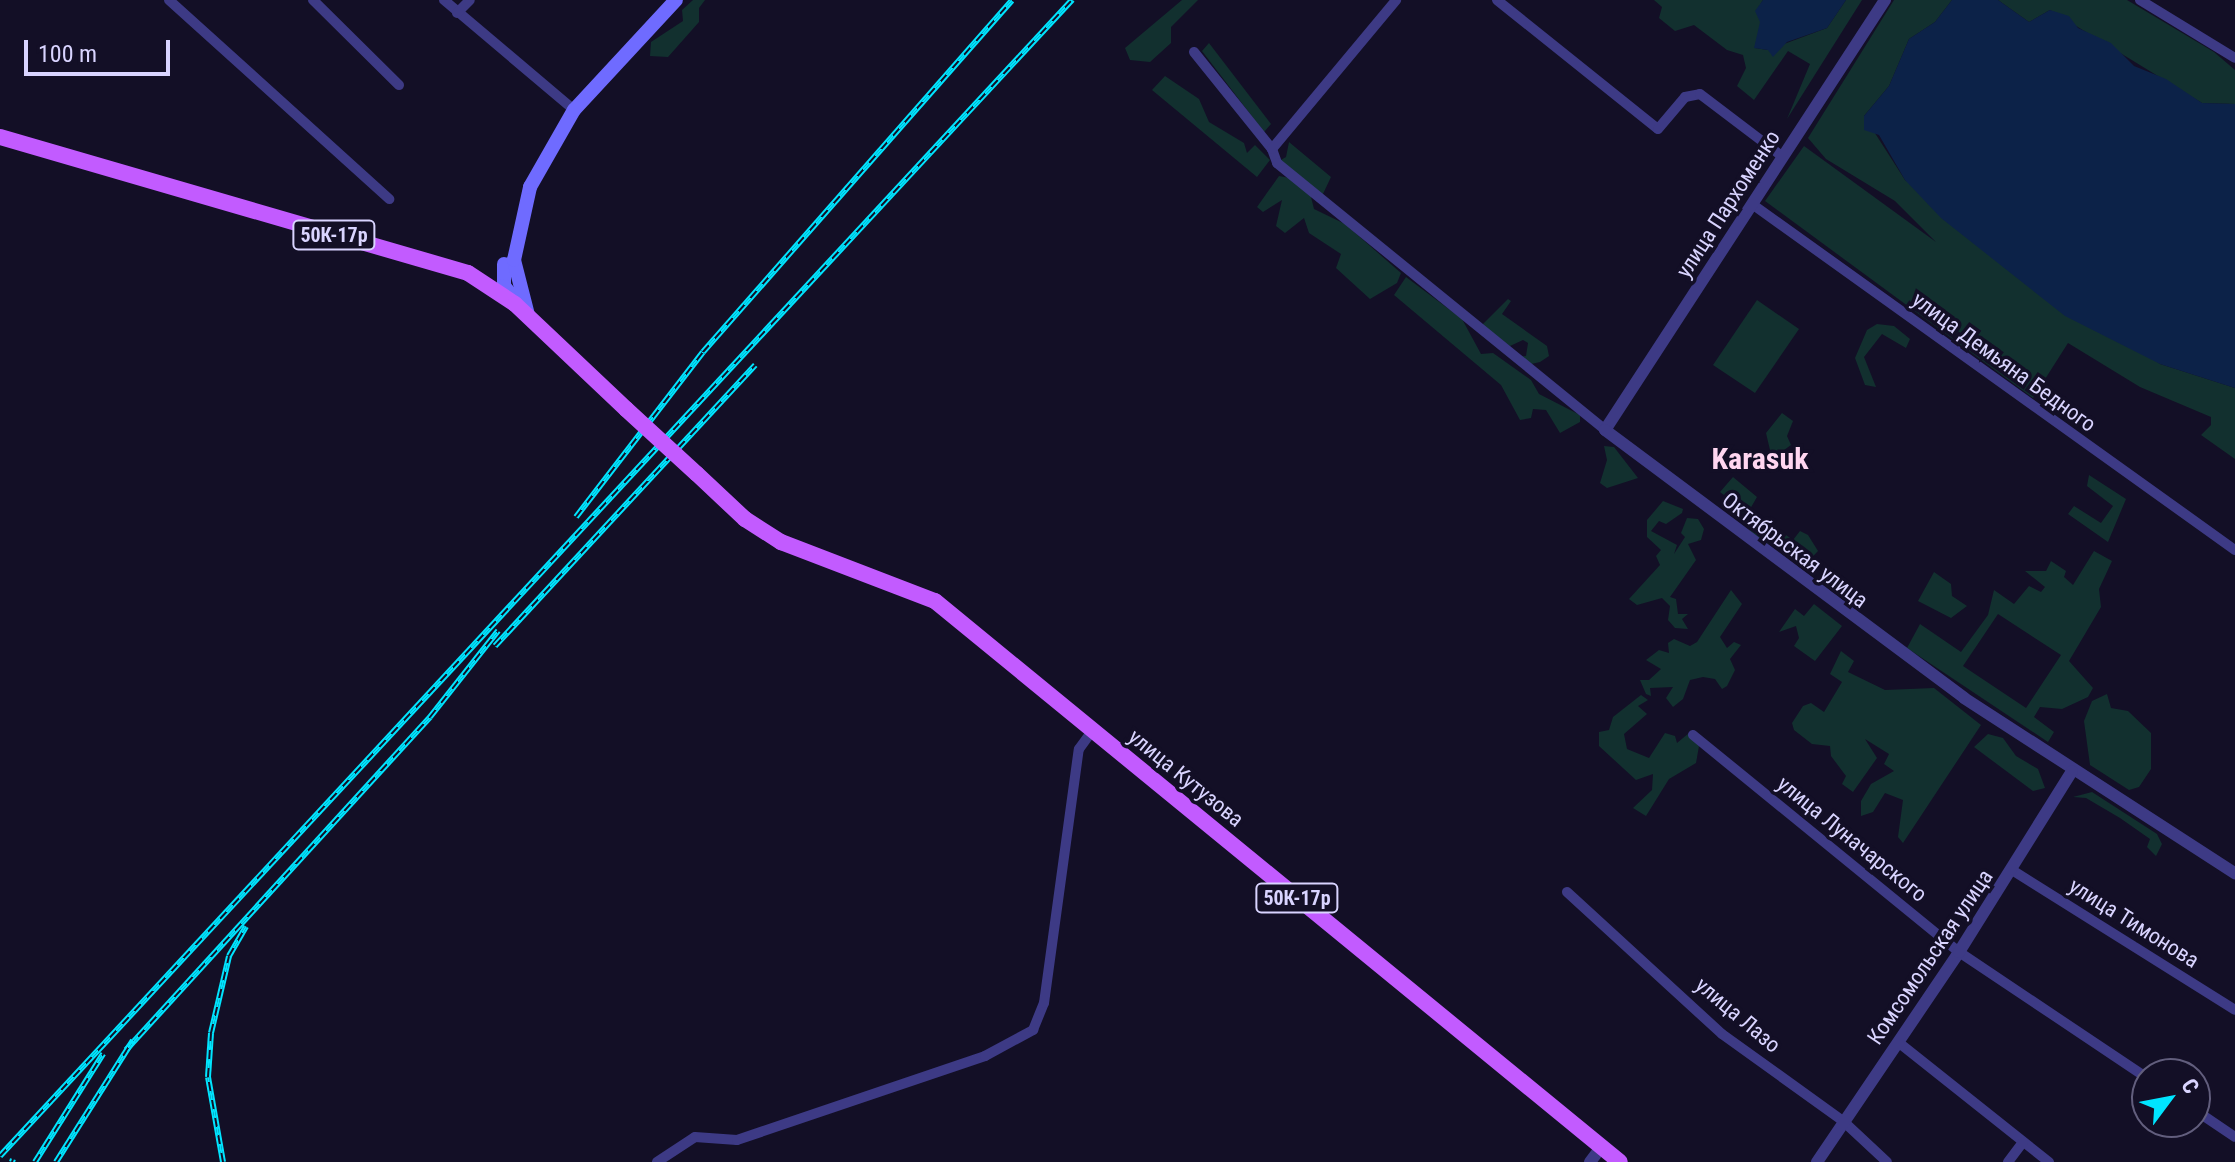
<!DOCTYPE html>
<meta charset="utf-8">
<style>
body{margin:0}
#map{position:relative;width:2235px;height:1162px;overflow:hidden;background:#130f26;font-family:"Roboto Condensed",sans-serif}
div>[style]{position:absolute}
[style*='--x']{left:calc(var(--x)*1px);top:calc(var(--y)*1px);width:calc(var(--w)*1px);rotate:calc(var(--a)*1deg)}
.green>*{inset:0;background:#12302f}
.water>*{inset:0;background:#0c2248}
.minor>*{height:10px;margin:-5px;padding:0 5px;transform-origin:5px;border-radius:5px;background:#3d3a85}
.tertiary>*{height:12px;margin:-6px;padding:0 6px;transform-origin:6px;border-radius:6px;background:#3d3a85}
.secondary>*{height:14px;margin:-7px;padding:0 7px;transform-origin:7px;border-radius:7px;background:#6f6bff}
.primary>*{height:16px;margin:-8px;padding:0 8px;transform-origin:8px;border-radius:8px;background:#c25bff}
.rail>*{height:6px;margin-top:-3px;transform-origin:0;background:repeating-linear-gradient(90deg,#130f26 0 9px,#00e5ff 0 18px);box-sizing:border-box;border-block:2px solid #00e5ff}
.primary-bridge>*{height:16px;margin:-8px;padding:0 8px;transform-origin:8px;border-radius:8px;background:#c25bff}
span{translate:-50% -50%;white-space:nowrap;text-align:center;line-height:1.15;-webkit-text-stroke:7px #130f26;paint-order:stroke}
.shield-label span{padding:2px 6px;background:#130f26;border:2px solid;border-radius:6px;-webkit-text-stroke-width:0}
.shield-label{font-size:20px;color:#d9d4ff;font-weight:700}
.street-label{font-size:22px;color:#d9d4ff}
.district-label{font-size:30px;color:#ffd6f0;font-weight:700}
.north{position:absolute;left:2131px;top:1058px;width:80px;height:80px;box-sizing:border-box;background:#130f26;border:2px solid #625e7d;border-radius:50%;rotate:58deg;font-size:22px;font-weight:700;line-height:32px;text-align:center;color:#d9d4ff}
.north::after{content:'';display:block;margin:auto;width:28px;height:36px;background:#00e5ff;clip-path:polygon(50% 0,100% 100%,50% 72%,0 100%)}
.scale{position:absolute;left:24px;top:40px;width:146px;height:36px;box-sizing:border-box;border:4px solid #d9d4ff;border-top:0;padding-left:10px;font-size:24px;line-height:28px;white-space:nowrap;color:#d9d4ff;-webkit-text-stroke:6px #130f26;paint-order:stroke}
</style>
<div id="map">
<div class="green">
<div style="clip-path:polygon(693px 0,705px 0,699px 8px,699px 22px,668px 57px,650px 56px,651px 42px,683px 21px,682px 10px)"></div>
<div style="clip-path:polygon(1182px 0,1198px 0,1171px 27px,1171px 43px,1150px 62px,1130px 60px,1125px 48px)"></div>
<div style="clip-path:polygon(1654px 0,1763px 0,1756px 11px,1761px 22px,1755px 48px,1768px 50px,1827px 28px,1846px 0,1862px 0,1787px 119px,1810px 64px,1788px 51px,1754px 100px,1737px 86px,1746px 68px,1743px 55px,1727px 50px,1694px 25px,1675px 31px,1659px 18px,1662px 7px)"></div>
<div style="clip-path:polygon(1894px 0,1952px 0,1935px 22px,1909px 39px,1889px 86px,1864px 116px,1905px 180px,2160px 364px,2235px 388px,2235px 459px,2201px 435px,2211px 425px,2211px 417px,2140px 387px,2068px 343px,2033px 398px,1765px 201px,1804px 146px,1936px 242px,1895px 201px,1826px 159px,1808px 138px)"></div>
<div style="clip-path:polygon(1998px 0,2127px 0,2214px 52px,2235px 70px,2235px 104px,2202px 103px,2050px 10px,2029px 22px)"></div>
<div style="clip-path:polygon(1209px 43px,1271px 124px,1264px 132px,1202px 51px)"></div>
<div style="clip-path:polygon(1165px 76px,1199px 99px,1209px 122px,1244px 143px,1247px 153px,1255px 145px,1270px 160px,1257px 177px,1152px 90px)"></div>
<div style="clip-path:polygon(1289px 142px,1331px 177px,1322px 196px,1279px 161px,1286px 157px)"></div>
<div style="clip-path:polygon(1279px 176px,1295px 179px,1310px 193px,1314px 209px,1345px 224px,1401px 273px,1397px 283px,1370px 299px,1336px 268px,1341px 254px,1309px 233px,1304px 218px,1285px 233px,1276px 226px,1282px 200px,1263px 212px,1257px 207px)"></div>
<div style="clip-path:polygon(1406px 277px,1462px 319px,1481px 354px,1493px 353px,1531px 380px,1539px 394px,1580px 415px,1580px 422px,1560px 433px,1546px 410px,1533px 409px,1531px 418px,1520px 420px,1501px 385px,1394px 295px)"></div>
<div style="clip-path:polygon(1508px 299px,1511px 301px,1502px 314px,1547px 346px,1549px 356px,1540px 362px,1527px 365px,1516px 357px,1526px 356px,1528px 343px,1523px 340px,1510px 346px,1482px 325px)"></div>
<div style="clip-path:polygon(1757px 300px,1799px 329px,1755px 393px,1713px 365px)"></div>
<div style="clip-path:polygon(1877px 324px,1894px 326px,1910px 339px,1906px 348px,1882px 334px,1864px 357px,1876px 387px,1865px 385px,1855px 358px,1867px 330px)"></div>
<div style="clip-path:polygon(1782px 413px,1793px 421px,1787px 436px,1791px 445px,1780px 453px,1770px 450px,1766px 433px)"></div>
<div style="clip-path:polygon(1604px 446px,1614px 447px,1638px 478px,1607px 488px,1600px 483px,1607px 460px)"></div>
<div style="clip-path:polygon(2089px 475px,2126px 499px,2108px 542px,2068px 514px,2074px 506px,2101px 523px,2113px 506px,2087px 486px)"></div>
<div style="clip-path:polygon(1733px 477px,1757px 497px,1750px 509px,1793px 540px,1800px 531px,1808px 535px,1818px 551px,1803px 567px,1777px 546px,1758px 540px,1741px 519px,1742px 509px,1720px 492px)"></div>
<div style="clip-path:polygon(1663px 501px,1683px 509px,1682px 513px,1666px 524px,1659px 521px,1651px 531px,1677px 545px,1674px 554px,1685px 537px,1681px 533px,1687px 518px,1698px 519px,1704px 529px,1701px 540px,1688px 544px,1696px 560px,1670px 597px,1676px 599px,1678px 614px,1688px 614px,1682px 619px,1688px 629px,1675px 628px,1668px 620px,1670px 606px,1662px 598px,1637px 605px,1629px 599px,1660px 565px,1656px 556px,1661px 550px,1647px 537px,1647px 520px)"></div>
<div style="clip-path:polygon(evenodd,2094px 551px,2112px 561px,2099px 589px,2101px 607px,2069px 661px,2093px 688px,2088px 697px,2062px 709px,2040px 707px,2034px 717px,2054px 732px,2048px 742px,1907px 648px,1920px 624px,1961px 652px,1988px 615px,1994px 590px,2014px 604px,2029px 586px,2041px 592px,2045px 587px,2025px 571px,2046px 571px,2051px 561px,2066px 571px,2064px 577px,2073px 585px,2094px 551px,1998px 614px,2061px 655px,2026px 708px,1963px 666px,1998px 614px)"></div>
<div style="clip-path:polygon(1934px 572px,1951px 584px,1952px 596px,1967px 606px,1951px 618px,1918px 601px)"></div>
<div style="clip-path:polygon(1731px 590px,1742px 604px,1720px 637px,1727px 648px,1734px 642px,1741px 645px,1730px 659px,1735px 670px,1727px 686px,1722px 689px,1715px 679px,1703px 677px,1690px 680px,1683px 699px,1673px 707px,1666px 698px,1673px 687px,1650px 688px,1651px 696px,1646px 694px,1640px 680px,1649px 680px,1661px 669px,1646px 660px,1659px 650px,1669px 653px,1668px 643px,1674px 639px,1690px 646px,1697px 642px)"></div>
<div style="clip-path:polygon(1814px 604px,1842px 626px,1815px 661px,1794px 646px,1799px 638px,1796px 626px,1779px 632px,1795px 609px,1804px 616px)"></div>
<div style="clip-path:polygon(1841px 651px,1854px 661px,1848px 672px,1885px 690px,1934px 688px,1981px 725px,1903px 843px,1898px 837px,1903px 800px,1885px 793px,1873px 812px,1861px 816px,1861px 801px,1871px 784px,1894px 771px,1884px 764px,1889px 754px,1865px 739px,1877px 758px,1853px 792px,1842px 784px,1846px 776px,1831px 756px,1830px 746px,1812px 744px,1794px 730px,1792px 723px,1803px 706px,1811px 703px,1824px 712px,1842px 682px,1830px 674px)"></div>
<div style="clip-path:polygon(2107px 694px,2111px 708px,2128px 711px,2151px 733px,2151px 769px,2139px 787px,2129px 790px,2090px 765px,2084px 721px,2092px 701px)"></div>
<div style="clip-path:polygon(1641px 695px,1648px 700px,1638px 706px,1647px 714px,1624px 734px,1627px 749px,1649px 758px,1665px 733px,1675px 736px,1677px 743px,1689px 733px,1699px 746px,1696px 763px,1669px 779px,1646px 816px,1633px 808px,1652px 790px,1653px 774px,1636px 780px,1599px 746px,1599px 732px,1609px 730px,1613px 717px)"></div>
<div style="clip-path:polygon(1988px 734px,2003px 738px,2016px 756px,2038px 769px,2045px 788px,2033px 791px,1974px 747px)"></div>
<div style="clip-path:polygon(2092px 792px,2157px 834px,2162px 844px,2156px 856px,2147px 847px,2150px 839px,2120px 818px,2086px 798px,2073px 797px)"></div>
</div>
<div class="water">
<div style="clip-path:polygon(1763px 0,1846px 0,1827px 28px,1787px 42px,1773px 57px,1768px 50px,1754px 48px,1760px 22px,1755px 11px)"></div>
<div style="clip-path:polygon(1952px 0,1998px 0,2029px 22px,2050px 10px,2069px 16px,2078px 28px,2111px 43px,2134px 66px,2166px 79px,2202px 103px,2235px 104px,2235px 388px,2160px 364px,2065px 316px,1941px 218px,1905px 180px,1879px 135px,1864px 130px,1864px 116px,1889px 86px,1909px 39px,1935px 22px)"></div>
</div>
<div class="minor">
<div style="--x:169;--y:0;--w:297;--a:42.1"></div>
<div style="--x:313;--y:0;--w:121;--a:44.7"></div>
<div style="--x:444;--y:0;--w:170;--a:40.2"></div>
<div style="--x:1497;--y:0;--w:206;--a:38.7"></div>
<div style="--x:1658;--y:129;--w:42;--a:-49.8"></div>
<div style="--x:1685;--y:97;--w:15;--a:-11"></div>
<div style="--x:1700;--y:94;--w:104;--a:37.2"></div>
<div style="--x:2140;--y:0;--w:111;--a:31.4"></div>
<div style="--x:457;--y:13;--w:18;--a:-45"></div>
<div style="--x:1194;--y:52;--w:124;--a:51.2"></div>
<div style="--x:1272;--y:149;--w:15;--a:70"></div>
<div style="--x:1277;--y:163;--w:423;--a:39.1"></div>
<div style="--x:1272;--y:149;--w:194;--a:-50.2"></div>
<div style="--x:1752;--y:204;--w:594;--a:35.62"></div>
<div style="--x:1693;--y:735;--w:343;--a:39.2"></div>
<div style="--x:1959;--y:952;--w:226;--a:33.8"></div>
<div style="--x:2012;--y:870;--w:263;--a:32.1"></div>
<div style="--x:1567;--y:892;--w:210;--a:42.5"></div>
<div style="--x:1722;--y:1034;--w:149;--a:35.7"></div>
<div style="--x:1843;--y:1121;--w:60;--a:43"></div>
<div style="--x:1898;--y:1042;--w:193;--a:38.5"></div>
<div style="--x:2195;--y:1110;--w:48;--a:34"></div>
<div style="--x:657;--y:1162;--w:45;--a:-33.3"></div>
<div style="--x:695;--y:1137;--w:42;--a:4.1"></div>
<div style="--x:737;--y:1140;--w:262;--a:-18.7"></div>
<div style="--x:985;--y:1056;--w:55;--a:-28.4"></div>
<div style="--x:1033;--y:1030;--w:29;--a:-68"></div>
<div style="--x:1044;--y:1003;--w:256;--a:-82.2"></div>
<div style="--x:1079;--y:749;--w:24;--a:-54"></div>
<div style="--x:2008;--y:1162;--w:25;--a:-53"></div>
</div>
<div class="tertiary">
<div style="--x:1885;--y:0;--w:513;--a:123.07"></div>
<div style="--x:1605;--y:430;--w:448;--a:36.7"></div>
<div style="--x:1964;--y:698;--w:323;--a:32.9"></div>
<div style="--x:1590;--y:1162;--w:20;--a:-53"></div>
<div style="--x:1817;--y:1162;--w:254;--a:-55.9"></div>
<div style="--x:1959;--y:952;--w:213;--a:-58"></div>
</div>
<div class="secondary">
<div style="--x:504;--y:264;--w:22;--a:90"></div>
<div style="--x:504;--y:286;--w:22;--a:51"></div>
<div style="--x:528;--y:315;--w:57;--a:-104.3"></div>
<div style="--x:514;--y:260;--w:75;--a:-77.6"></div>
<div style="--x:530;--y:187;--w:89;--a:-60.3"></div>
<div style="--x:574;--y:110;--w:150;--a:-47.2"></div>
</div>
<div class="primary">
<div style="--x:0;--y:137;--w:487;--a:16.2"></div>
<div style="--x:468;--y:273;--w:56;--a:33.4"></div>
<div style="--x:515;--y:304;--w:153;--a:43.4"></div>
<div style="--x:697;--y:474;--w:66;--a:43.2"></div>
<div style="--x:745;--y:519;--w:43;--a:32.6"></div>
<div style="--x:781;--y:542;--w:165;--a:21"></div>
<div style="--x:935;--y:601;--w:885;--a:39.32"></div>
</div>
<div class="rail">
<div style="--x:576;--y:517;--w:208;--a:-52.4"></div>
<div style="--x:703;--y:352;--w:468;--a:-48.7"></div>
<div style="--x:495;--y:646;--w:383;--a:-47.2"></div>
<div style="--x:126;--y:1050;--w:451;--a:-47.6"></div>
<div style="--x:430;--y:717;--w:110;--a:-51.7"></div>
<div style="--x:0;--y:1156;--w:1577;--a:-47.16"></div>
<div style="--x:12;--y:1162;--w:3;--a:-72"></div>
<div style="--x:35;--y:1162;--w:128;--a:-57.8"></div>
<div style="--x:56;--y:1162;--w:144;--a:-57.7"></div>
<div style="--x:223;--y:1162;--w:86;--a:-100"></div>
<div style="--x:208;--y:1077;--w:44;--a:-86.1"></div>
<div style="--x:211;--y:1033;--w:79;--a:-76.8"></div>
<div style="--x:229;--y:956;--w:34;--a:-60"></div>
</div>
<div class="primary-bridge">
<div style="--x:626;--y:409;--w:96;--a:42.5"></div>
</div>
<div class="shield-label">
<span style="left:334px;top:235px">50К-17р</span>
<span style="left:1297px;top:898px">50К-17р</span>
</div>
<div class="street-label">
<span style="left:1728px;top:204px;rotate:-57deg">улица Пархоменко</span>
<span style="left:2004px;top:362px;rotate:36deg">улица Демьяна Бедного</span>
<span style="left:1795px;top:550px;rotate:37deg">Октябрьская улица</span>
<span style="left:1186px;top:778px;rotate:39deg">улица Кутузова</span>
<span style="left:1852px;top:839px;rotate:39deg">улица Луначарского</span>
<span style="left:2134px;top:923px;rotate:32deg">улица Тимонова</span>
<span style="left:1930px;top:957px;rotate:-56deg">Комсомольская улица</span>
<span style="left:1738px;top:1015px;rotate:40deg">улица Лазо</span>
</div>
<div class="district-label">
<span style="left:1760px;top:459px">Karasuk</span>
</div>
<div class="north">С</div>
<div class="scale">100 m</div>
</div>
